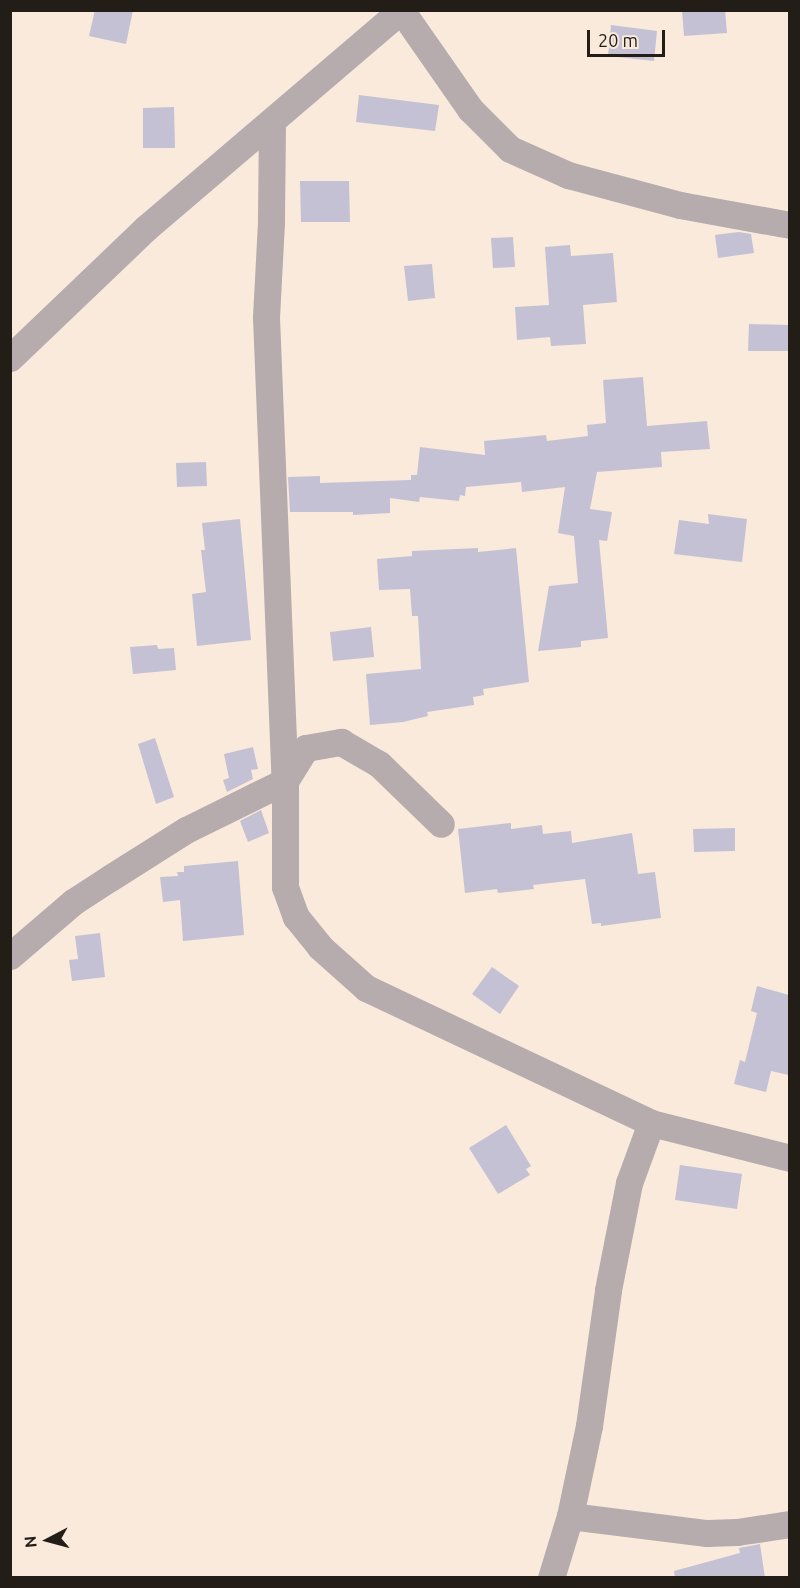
<!DOCTYPE html>
<style>
body{margin:0}
#map{position:relative;width:800px;height:1588px;overflow:hidden;background:#f9eadb;font-family:Ubuntu,sans-serif}
div>[style]{position:absolute}
[style*='--x']{left:calc(var(--x)*1px);top:calc(var(--y)*1px);width:calc(var(--w)*1px);rotate:calc(var(--a)*1deg)}
.building>*{inset:0;background:#c5c1d4}
.minor>*{height:27px;margin:-13.5px;padding:0 13.5px;transform-origin:13.5px;border-radius:13.5px;background:#b6abad}
span{translate:-50% -50%;white-space:nowrap;text-align:center;line-height:1.15;-webkit-text-stroke:6px #f9eadb;paint-order:stroke}
.frame{position:absolute;inset:0;border:12px solid #231d18;pointer-events:none}
.north{position:absolute;left:18px;top:1510px;width:60px;height:60px;-webkit-text-stroke:4px #f9eadb;paint-order:stroke;rotate:264deg;font-size:16px;font-weight:700;line-height:24px;text-align:center;color:#231d18}
.north::after{content:'';display:block;margin:auto;width:21px;height:27px;background:#231d18;clip-path:polygon(50% 0,100% 100%,50% 72%,0 100%)}
.scale{position:absolute;left:587px;top:30px;width:78px;height:27px;box-sizing:border-box;border:3px solid #231d18;border-top:0;padding-left:8px;font-size:18px;line-height:21px;white-space:nowrap;color:#231d18;-webkit-text-stroke:4px #f9eadb;paint-order:stroke}
</style>
<div id="map">
<div class="building">
<div style="clip-path:polygon(95px 10px,133px 10px,126px 44px,89px 36px)"></div>
<div style="clip-path:polygon(682px 10px,725px 10px,727px 33px,684px 36px)"></div>
<div style="clip-path:polygon(611px 25px,657px 31px,654px 61px,608px 56px)"></div>
<div style="clip-path:polygon(359px 95px,439px 105px,435px 131px,356px 122px)"></div>
<div style="clip-path:polygon(174px 107px,175px 148px,143px 148px,143px 108px)"></div>
<div style="clip-path:polygon(300px 181px,349px 181px,350px 222px,301px 222px)"></div>
<div style="clip-path:polygon(739px 232px,751px 234px,754px 253px,718px 258px,715px 235px)"></div>
<div style="clip-path:polygon(513px 237px,515px 267px,493px 268px,491px 238px)"></div>
<div style="clip-path:polygon(570px 245px,571px 256px,613px 253px,617px 302px,583px 305px,586px 344px,551px 346px,550px 337px,517px 340px,515px 307px,549px 305px,545px 247px)"></div>
<div style="clip-path:polygon(432px 264px,435px 298px,408px 301px,404px 266px)"></div>
<div style="clip-path:polygon(749px 324px,789px 325px,789px 351px,748px 351px)"></div>
<div style="clip-path:polygon(643px 377px,647px 426px,707px 421px,710px 449px,661px 452px,662px 467px,597px 472px,590px 509px,612px 512px,607px 541px,599px 540px,608px 638px,581px 641px,581px 647px,538px 651px,549px 586px,578px 583px,574px 536px,558px 533px,565px 487px,522px 492px,521px 482px,466px 487px,465px 496px,460px 495px,459px 501px,420px 497px,419px 502px,390px 498px,390px 513px,353px 515px,353px 512px,290px 512px,288px 477px,320px 476px,320px 483px,411px 480px,411px 475px,417px 475px,420px 447px,485px 455px,484px 441px,546px 435px,547px 441px,588px 436px,587px 425px,606px 423px,603px 380px)"></div>
<div style="clip-path:polygon(206px 462px,207px 486px,177px 487px,176px 463px)"></div>
<div style="clip-path:polygon(708px 514px,747px 519px,742px 562px,674px 554px,679px 520px,709px 524px)"></div>
<div style="clip-path:polygon(240px 519px,251px 640px,197px 646px,192px 594px,206px 592px,201px 550px,205px 550px,202px 523px)"></div>
<div style="clip-path:polygon(478px 548px,478px 552px,516px 548px,529px 682px,483px 689px,484px 695px,473px 697px,474px 705px,427px 712px,428px 716px,403px 722px,370px 725px,366px 674px,421px 669px,418px 616px,412px 616px,410px 589px,379px 590px,377px 559px,412px 556px,412px 551px)"></div>
<div style="clip-path:polygon(371px 627px,374px 657px,333px 661px,330px 632px)"></div>
<div style="clip-path:polygon(157px 645px,158px 649px,174px 648px,176px 670px,133px 674px,130px 647px)"></div>
<div style="clip-path:polygon(155px 738px,174px 797px,156px 804px,138px 744px)"></div>
<div style="clip-path:polygon(253px 747px,258px 769px,251px 770px,253px 779px,227px 792px,223px 780px,229px 778px,224px 754px)"></div>
<div style="clip-path:polygon(261px 810px,269px 833px,248px 842px,240px 821px)"></div>
<div style="clip-path:polygon(511px 823px,511px 829px,542px 825px,543px 834px,571px 831px,572px 843px,632px 833px,638px 874px,655px 872px,661px 918px,601px 926px,601px 923px,592px 924px,585px 879px,533px 885px,534px 889px,498px 893px,497px 889px,465px 893px,458px 829px)"></div>
<div style="clip-path:polygon(735px 828px,735px 851px,694px 852px,693px 829px)"></div>
<div style="clip-path:polygon(238px 861px,244px 935px,183px 941px,180px 900px,163px 902px,160px 877px,178px 876px,177px 872px,184px 872px,184px 866px)"></div>
<div style="clip-path:polygon(100px 933px,105px 977px,72px 981px,69px 960px,78px 959px,75px 936px)"></div>
<div style="clip-path:polygon(492px 967px,519px 986px,500px 1014px,472px 994px)"></div>
<div style="clip-path:polygon(757px 986px,789px 995px,789px 1075px,771px 1071px,766px 1092px,734px 1084px,740px 1060px,745px 1062px,757px 1013px,751px 1011px)"></div>
<div style="clip-path:polygon(506px 1125px,531px 1166px,526px 1169px,530px 1175px,498px 1194px,469px 1148px)"></div>
<div style="clip-path:polygon(680px 1165px,742px 1174px,737px 1209px,675px 1200px)"></div>
<div style="clip-path:polygon(760px 1544px,765px 1578px,675px 1578px,674px 1571px,740px 1553px,739px 1548px)"></div>
</div>
<div class="minor">
<div style="--x:401;--y:10;--w:121;--a:55.1"></div>
<div style="--x:470;--y:109;--w:57;--a:45"></div>
<div style="--x:510;--y:149;--w:64;--a:24.1"></div>
<div style="--x:568;--y:175;--w:116;--a:15"></div>
<div style="--x:680;--y:205;--w:112;--a:10.3"></div>
<div style="--x:272;--y:123;--w:99;--a:90.6"></div>
<div style="--x:271;--y:222;--w:95;--a:93"></div>
<div style="--x:266;--y:317;--w:464;--a:87.7"></div>
<div style="--x:285;--y:781;--w:106;--a:90"></div>
<div style="--x:285;--y:887;--w:32;--a:70"></div>
<div style="--x:296;--y:917;--w:38;--a:51"></div>
<div style="--x:320;--y:947;--w:62;--a:41.7"></div>
<div style="--x:366;--y:988;--w:315;--a:25.3"></div>
<div style="--x:651;--y:1123;--w:143;--a:14.1"></div>
<div style="--x:10;--y:358;--w:188;--a:-43.7"></div>
<div style="--x:146;--y:228;--w:335;--a:-40.5"></div>
<div style="--x:10;--y:956;--w:83;--a:-40.6"></div>
<div style="--x:73;--y:902;--w:44;--a:-33"></div>
<div style="--x:110;--y:878;--w:90;--a:-32.3"></div>
<div style="--x:186;--y:830;--w:110;--a:-26.3"></div>
<div style="--x:285;--y:781;--w:39;--a:-58"></div>
<div style="--x:306;--y:748;--w:36;--a:-10"></div>
<div style="--x:341;--y:742;--w:44;--a:30.1"></div>
<div style="--x:379;--y:764;--w:86;--a:44.1"></div>
<div style="--x:570;--y:1516;--w:138;--a:7.1"></div>
<div style="--x:707;--y:1533;--w:30;--a:-2"></div>
<div style="--x:737;--y:1532;--w:54;--a:-8.6"></div>
<div style="--x:551;--y:1578;--w:65;--a:-73"></div>
<div style="--x:570;--y:1516;--w:92;--a:-78.1"></div>
<div style="--x:589;--y:1426;--w:137;--a:-82"></div>
<div style="--x:608;--y:1290;--w:109;--a:-78.9"></div>
<div style="--x:629;--y:1183;--w:64;--a:-69.9"></div>
</div>
<div class="frame"></div>
<div class="north">N</div>
<div class="scale">20 m</div>
</div>
